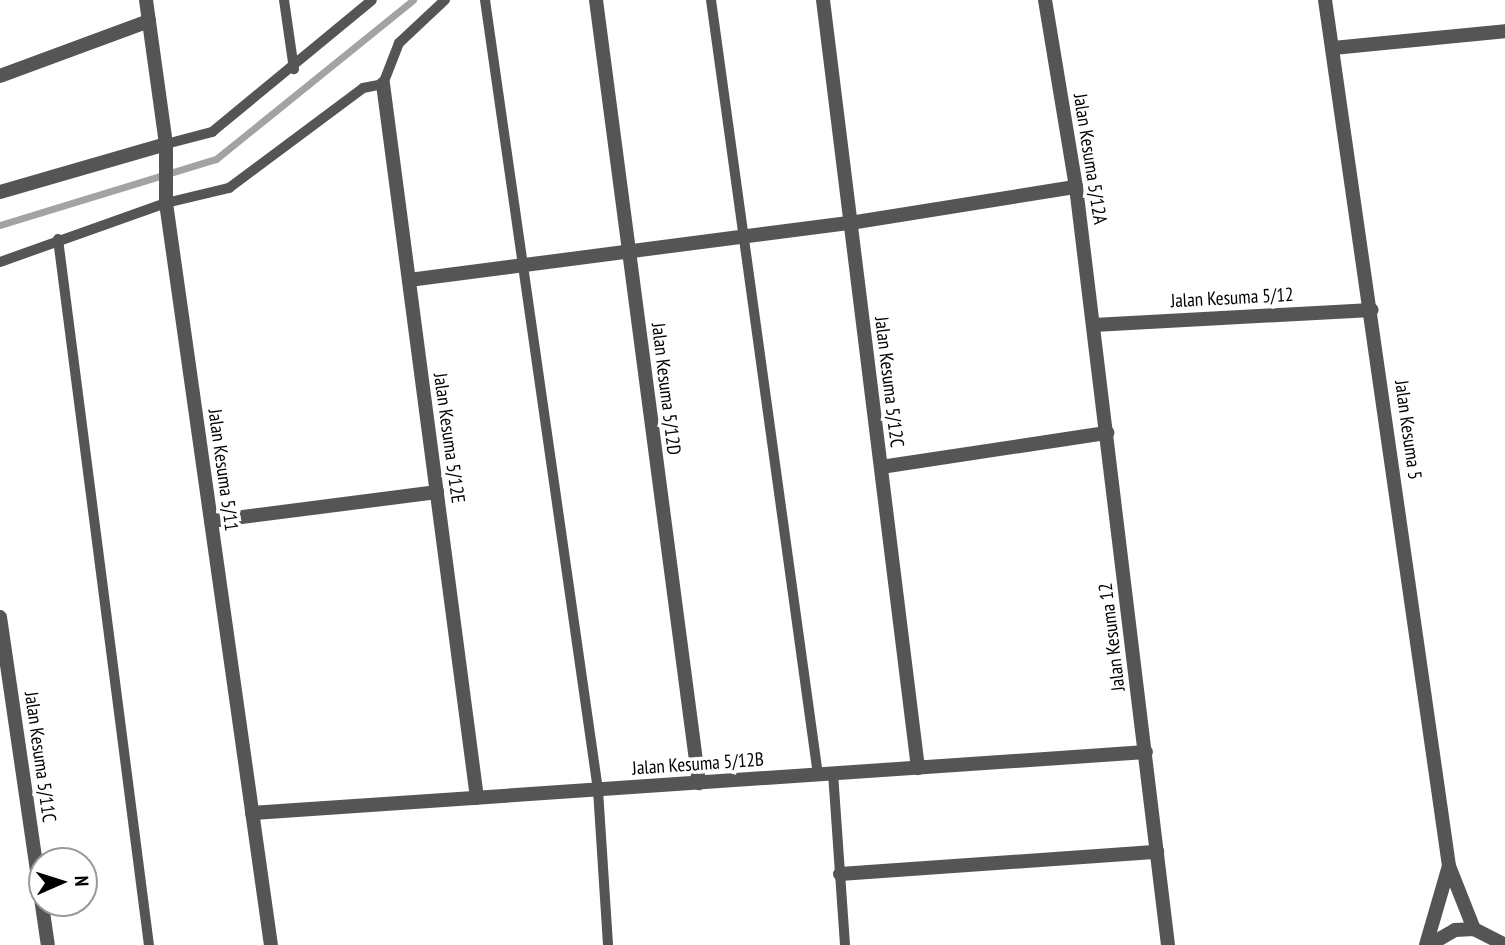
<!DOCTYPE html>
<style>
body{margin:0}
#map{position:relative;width:1505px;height:945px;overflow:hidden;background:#fff;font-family:"PT Sans Narrow",sans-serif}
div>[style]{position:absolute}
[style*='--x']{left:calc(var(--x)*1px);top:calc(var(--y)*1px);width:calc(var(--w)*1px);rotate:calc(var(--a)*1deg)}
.stream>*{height:7px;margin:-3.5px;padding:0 3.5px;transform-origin:3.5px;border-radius:3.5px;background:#a3a3a3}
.service>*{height:10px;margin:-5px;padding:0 5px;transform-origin:5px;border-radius:5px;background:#555}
.minor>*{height:14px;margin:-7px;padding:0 7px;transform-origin:7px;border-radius:7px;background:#555}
.tertiary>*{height:14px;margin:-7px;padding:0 7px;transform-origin:7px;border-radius:7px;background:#555}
span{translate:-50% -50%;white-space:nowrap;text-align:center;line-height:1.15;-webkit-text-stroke:7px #fff;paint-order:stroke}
.street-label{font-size:19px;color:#000}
.north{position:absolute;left:28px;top:847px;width:70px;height:70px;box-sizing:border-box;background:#fff;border:2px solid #999;border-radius:50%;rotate:87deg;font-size:19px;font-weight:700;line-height:28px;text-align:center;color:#000}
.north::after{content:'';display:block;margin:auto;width:24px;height:32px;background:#000;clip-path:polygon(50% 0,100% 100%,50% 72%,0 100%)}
</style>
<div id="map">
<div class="stream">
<div style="--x:0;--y:225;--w:226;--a:-17"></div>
<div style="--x:216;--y:159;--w:253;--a:-38.9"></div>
</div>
<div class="service">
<div style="--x:284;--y:0;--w:70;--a:81.8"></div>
<div style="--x:485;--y:0;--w:798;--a:81.86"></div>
<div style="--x:598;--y:790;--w:155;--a:86.3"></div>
<div style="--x:711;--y:0;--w:782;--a:82.14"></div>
<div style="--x:166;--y:144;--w:48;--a:-14.6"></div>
<div style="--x:212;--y:132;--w:207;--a:-39.5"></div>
<div style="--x:58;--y:239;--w:712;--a:82.66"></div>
<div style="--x:0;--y:262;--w:176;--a:-19.6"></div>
<div style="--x:166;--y:203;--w:65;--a:-13.4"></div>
<div style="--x:229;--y:188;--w:167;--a:-36.7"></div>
<div style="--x:363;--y:88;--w:20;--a:-11"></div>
<div style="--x:383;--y:84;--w:44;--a:-68.7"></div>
<div style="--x:399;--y:43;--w:63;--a:-43.1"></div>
<div style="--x:833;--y:773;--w:172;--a:86"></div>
</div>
<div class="minor">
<div style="--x:146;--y:0;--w:145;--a:82.1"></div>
<div style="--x:166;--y:144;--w:59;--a:90"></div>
<div style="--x:166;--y:203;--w:749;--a:81.95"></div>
<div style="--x:596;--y:0;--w:790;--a:82.51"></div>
<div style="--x:823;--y:0;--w:774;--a:82.95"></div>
<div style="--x:1045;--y:0;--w:190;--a:80.6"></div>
<div style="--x:1076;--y:187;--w:764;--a:83.08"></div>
<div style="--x:1333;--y:48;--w:173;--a:-5.6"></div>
<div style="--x:0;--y:76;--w:159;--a:-20.3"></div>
<div style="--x:383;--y:84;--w:720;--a:82.5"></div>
<div style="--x:0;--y:192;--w:173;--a:-16.1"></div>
<div style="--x:409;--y:280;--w:445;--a:-7.4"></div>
<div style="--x:850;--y:223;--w:229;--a:-9.1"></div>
<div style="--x:1094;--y:325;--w:278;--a:-3.1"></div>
<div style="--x:881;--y:467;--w:229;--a:-8.6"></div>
<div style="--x:211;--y:521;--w:228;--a:-7.3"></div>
<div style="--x:0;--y:617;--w:331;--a:81.7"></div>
<div style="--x:252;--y:813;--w:896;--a:-3.9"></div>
<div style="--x:840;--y:874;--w:318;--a:-4"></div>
</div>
<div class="tertiary">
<div style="--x:1325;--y:0;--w:875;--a:81.85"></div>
<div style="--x:1449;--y:866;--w:68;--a:68.4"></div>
<div style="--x:1426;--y:945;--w:82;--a:-73.8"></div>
<div style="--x:1429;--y:945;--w:30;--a:-30"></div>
<div style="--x:1455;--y:930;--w:19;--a:-3"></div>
<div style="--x:1474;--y:929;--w:35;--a:27"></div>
</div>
<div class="street-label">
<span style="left:1090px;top:159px;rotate:81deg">Jalan Kesuma 5/12A</span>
<span style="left:1232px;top:298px;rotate:-3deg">Jalan Kesuma 5/12</span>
<span style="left:889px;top:382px;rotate:83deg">Jalan Kesuma 5/12C</span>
<span style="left:666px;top:389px;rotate:83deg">Jalan Kesuma 5/12D</span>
<span style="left:1408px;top:430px;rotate:82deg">Jalan Kesuma 5</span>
<span style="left:449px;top:438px;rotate:82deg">Jalan Kesuma 5/12E</span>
<span style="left:223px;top:470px;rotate:82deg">Jalan Kesuma 5/11</span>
<span style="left:1112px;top:637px;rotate:-97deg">Jalan Kesuma 12</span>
<span style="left:40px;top:757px;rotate:82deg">Jalan Kesuma 5/11C</span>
<span style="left:698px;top:764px;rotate:-4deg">Jalan Kesuma 5/12B</span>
</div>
<div class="north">N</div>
</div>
